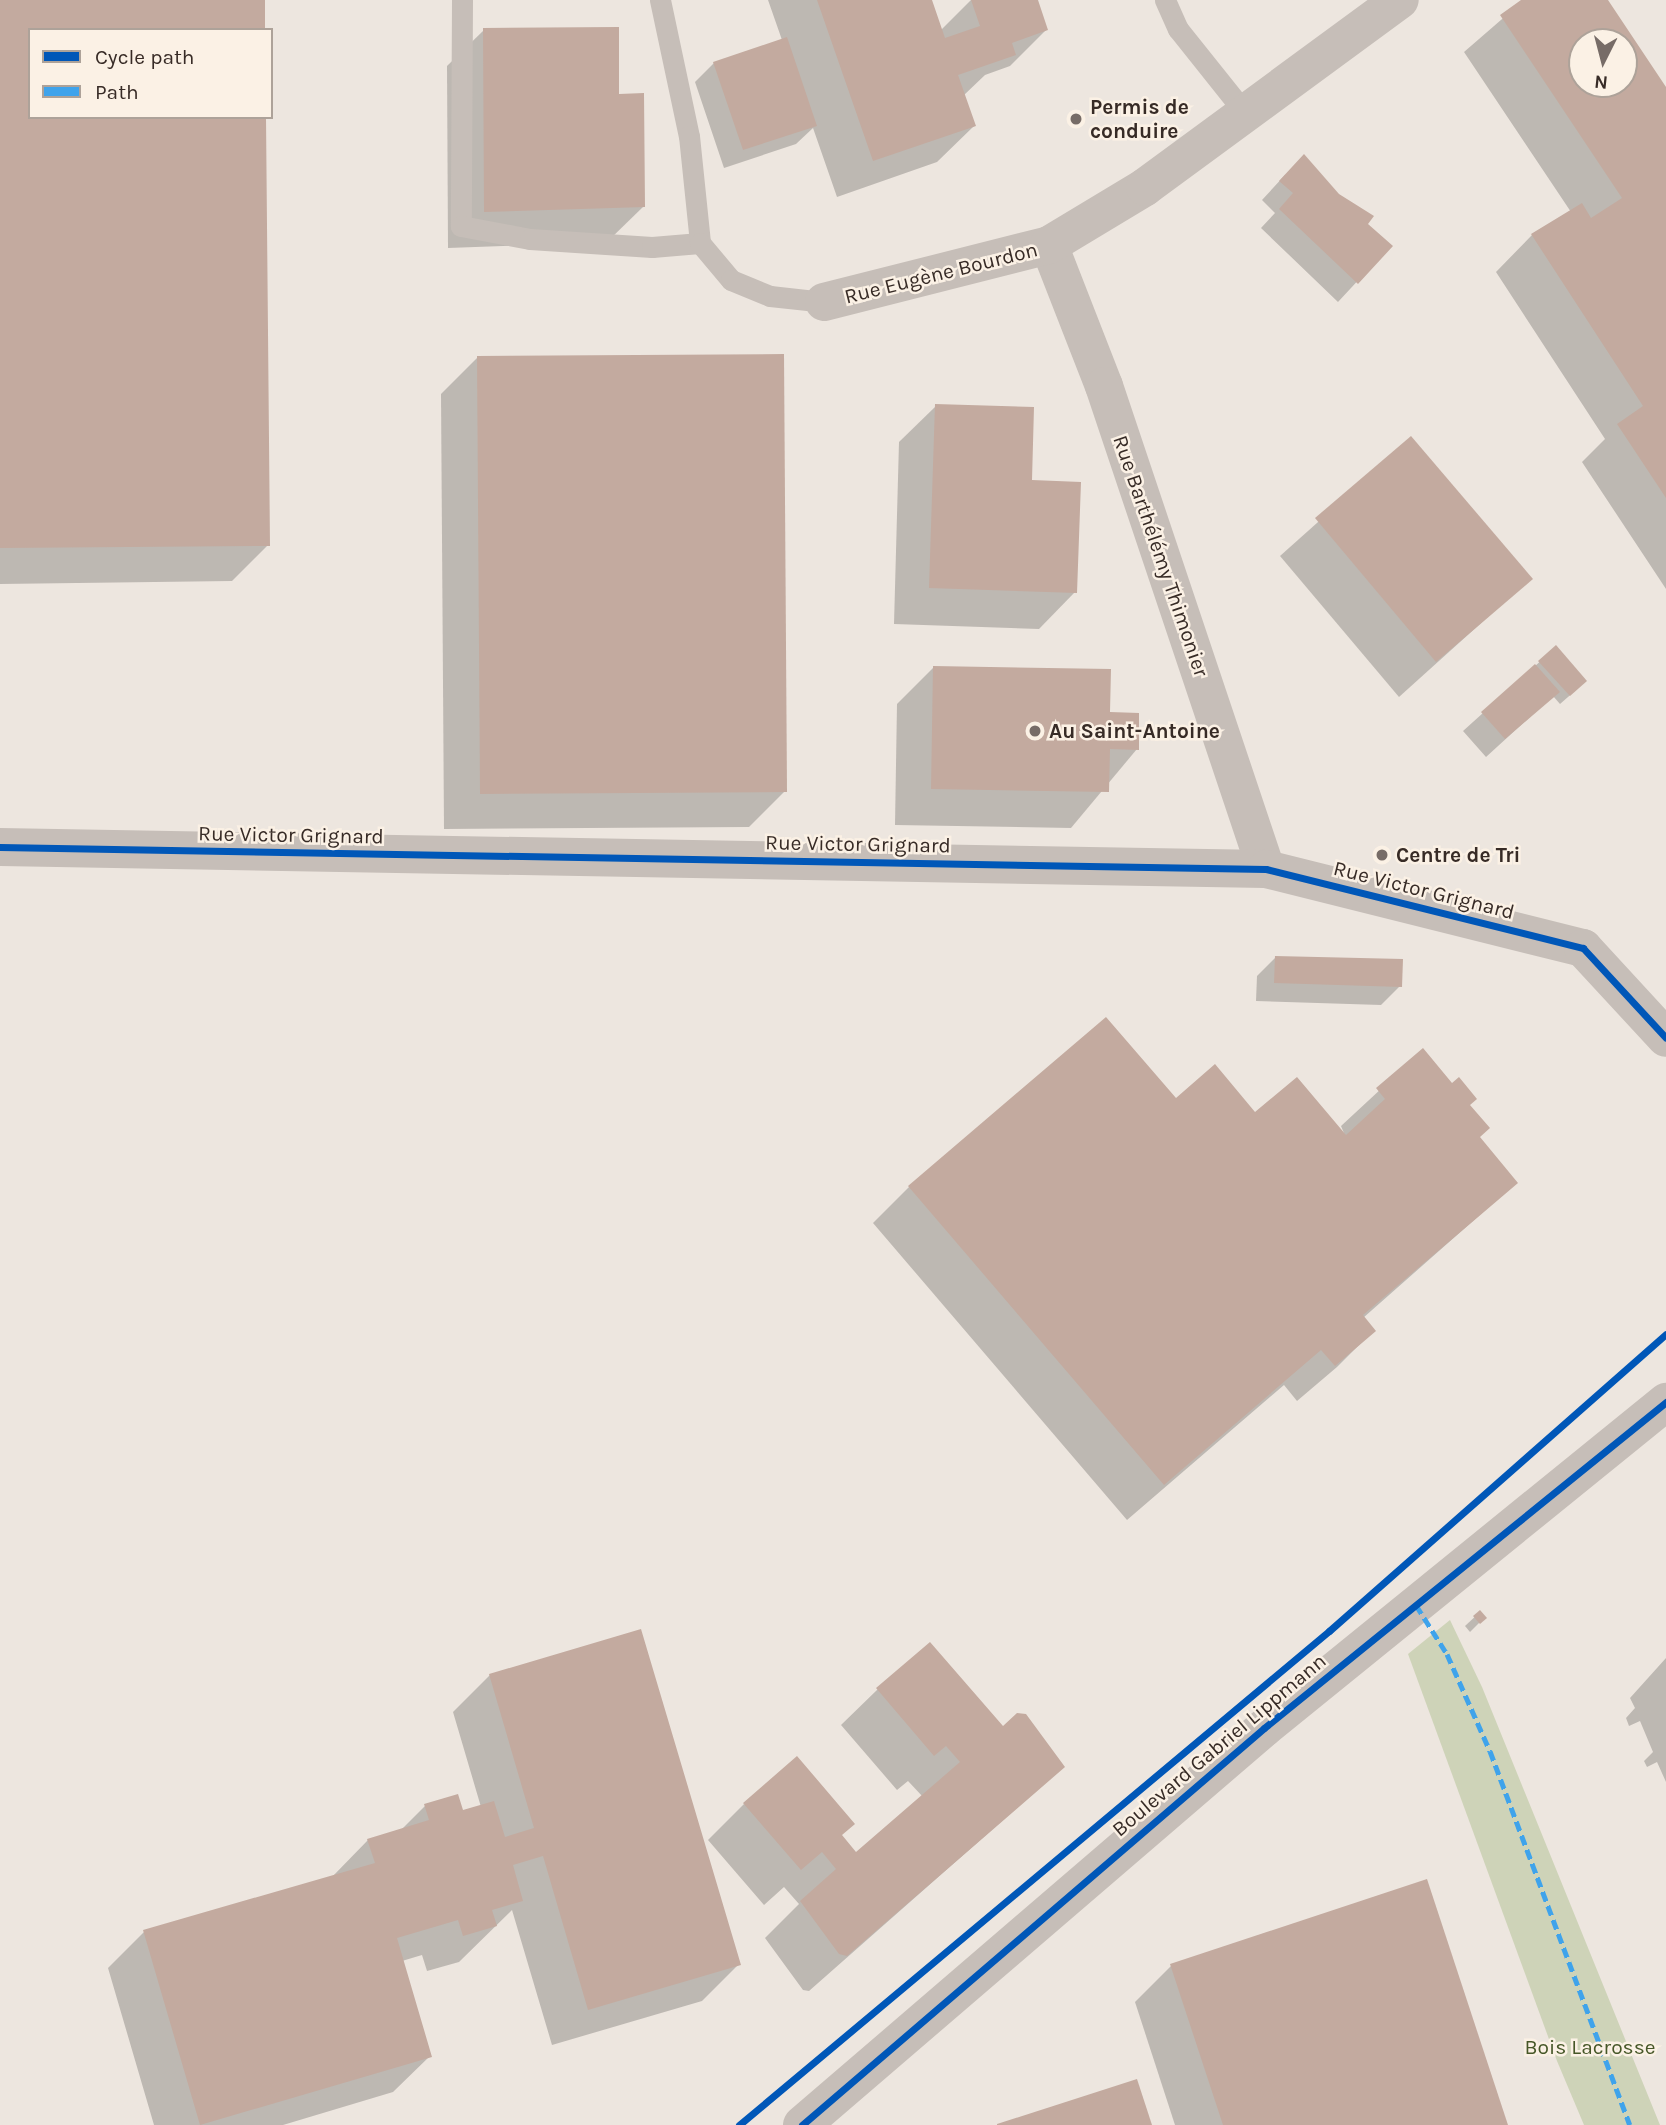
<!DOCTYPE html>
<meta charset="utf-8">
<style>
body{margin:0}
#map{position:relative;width:1666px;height:2125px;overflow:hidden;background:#ede6df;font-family:Karla,sans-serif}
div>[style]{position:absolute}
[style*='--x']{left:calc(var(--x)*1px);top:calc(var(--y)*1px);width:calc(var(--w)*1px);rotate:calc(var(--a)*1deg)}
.green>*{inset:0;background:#ced3b8}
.shadow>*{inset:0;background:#0003}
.building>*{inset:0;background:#c3aa9f}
.service>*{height:21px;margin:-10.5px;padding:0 10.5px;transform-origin:10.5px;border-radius:10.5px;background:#c6beb8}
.minor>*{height:38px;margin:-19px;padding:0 19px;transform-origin:19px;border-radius:19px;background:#c6beb8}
.tertiary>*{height:38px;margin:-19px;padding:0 19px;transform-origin:19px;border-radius:19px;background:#c6beb8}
.quiet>*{height:5px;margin-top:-2.5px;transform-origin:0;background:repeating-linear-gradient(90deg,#3fa3eb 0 10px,transparent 0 15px)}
.cycleway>*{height:7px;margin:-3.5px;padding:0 3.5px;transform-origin:3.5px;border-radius:3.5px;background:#0057b8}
.dots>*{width:19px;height:19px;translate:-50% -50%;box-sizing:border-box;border:4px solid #fbf1e5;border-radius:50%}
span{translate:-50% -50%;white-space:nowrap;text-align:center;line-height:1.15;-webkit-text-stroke:5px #fbf1e5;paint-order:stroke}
.poi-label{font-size:21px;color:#372b26;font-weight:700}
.left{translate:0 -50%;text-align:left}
.street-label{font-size:21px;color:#372b26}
.park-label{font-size:21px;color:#465728}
.legend{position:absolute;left:28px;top:28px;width:245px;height:91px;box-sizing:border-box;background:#fbf1e5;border:2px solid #ada299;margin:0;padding:9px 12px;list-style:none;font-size:21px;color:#372b26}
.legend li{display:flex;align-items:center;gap:14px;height:35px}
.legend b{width:35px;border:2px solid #ada299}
.north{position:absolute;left:1568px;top:28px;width:70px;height:70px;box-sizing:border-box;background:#fbf1e5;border:2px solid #ada299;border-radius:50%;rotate:186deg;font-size:19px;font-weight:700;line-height:28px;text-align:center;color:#372b26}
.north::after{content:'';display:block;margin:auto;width:24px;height:32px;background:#776c67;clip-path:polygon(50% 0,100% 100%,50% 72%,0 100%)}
</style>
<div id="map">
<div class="green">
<div style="clip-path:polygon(1450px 1620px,1482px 1687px,1660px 2125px,1584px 2125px,1557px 2061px,1408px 1654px)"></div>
</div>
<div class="shadow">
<div style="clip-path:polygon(0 0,263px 0,30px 30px,30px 117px,268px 545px,232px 581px,0 584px)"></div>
<div style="clip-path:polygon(768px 0,930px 0,941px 30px,971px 0,1036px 0,1046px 30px,1010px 66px,985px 75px,963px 96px,974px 126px,937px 162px,837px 197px,813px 128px,796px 144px,724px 168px,695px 82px,714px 63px,782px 40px)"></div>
<div style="clip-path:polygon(evenodd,1524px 0,1606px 0,1666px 90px,1666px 589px,1582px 462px,1605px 439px,1496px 272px,1532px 235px,1571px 212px,1464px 52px,1524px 0,1582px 42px,1624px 42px,1624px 84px,1582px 84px,1582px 42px)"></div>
<div style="clip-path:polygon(484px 30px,617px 96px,644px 206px,607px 242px,448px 248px,447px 66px)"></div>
<div style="clip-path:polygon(1285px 175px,1390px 246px,1338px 302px,1261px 228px,1275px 213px,1262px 200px)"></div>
<div style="clip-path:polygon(477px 358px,785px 791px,749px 827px,444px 829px,441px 394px)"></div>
<div style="clip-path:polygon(936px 406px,1030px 482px,1075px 592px,1039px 629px,894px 624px,899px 442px)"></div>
<div style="clip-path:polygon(1411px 439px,1530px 579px,1399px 697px,1280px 556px)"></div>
<div style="clip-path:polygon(1555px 648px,1576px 690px,1560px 704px,1553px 696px,1486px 757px,1463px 731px)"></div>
<div style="clip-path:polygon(934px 667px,1109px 714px,1137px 749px,1071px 828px,895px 825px,897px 704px)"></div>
<div style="clip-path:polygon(1275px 958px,1400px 986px,1381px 1005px,1256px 1001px,1257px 976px)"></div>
<div style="clip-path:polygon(1423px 1050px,1478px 1138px,1516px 1183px,1363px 1318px,1373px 1331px,1337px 1367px,1297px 1401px,1284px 1385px,1127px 1520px,873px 1223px,909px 1187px,1176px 1100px,1346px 1138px,1341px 1126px)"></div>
<div style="clip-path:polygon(1480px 1612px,1485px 1617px,1470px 1632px,1465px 1626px)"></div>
<div style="clip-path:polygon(1666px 1658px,1666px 1782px,1657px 1762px,1647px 1767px,1644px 1761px,1653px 1752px,1640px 1721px,1629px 1726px,1626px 1718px,1635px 1708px,1630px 1698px)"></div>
<div style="clip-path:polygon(490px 1675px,739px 1964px,702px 2001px,552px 2045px,512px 1910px,459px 1962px,427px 1971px,422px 1955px,402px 1961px,430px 2056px,393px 2092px,283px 2125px,154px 2125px,108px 1968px,144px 1932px,332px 1877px,368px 1840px,400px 1831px,425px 1806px,462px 1812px,481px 1807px,453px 1712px)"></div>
<div style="clip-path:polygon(878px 1689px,1003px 1728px,1025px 1716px,1063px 1767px,809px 1991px,803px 1990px,765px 1938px,799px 1904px,784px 1887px,764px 1905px,708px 1840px,744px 1804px,840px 1836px,856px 1855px,923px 1797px,908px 1781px,897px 1790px,841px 1725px)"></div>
<div style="clip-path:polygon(1171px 1966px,1506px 2125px,1175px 2125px,1135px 2002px)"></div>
</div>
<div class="building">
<div style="clip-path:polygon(0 0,265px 0,265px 30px,30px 30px,30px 117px,266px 117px,270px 546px,0 548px)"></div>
<div style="clip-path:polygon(817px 0,932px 0,945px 38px,980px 26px,971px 0,1038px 0,1048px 30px,1012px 43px,1016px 55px,958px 75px,976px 126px,873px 161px)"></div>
<div style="clip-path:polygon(evenodd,1521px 0,1608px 0,1666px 87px,1666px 498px,1617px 424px,1643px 406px,1531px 234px,1582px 203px,1591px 218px,1622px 198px,1500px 15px,1521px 0,1582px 42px,1624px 42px,1624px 84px,1582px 84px,1582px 42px)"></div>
<div style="clip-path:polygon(619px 27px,619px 94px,644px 93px,645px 207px,484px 212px,483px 28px)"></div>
<div style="clip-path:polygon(787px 37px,817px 126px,743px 150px,713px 62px)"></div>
<div style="clip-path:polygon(1304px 154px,1339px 194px,1374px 216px,1368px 224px,1393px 246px,1358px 284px,1279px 209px,1293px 193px,1279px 181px)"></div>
<div style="clip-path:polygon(784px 354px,787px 792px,480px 794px,477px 356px)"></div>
<div style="clip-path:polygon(935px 404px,1034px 407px,1032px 480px,1081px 482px,1077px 593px,929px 588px)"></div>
<div style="clip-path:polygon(1411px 436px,1533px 579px,1436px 662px,1315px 518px)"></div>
<div style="clip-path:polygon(1556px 645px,1587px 681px,1570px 696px,1538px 661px)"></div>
<div style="clip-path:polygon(1535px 664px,1560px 692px,1505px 739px,1481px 712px)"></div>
<div style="clip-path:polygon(933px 666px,1111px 669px,1110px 712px,1139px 713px,1139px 750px,1110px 749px,1109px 792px,931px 789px)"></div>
<div style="clip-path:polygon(1275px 956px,1403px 959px,1402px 987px,1274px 983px)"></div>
<div style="clip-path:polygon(1106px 1017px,1176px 1098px,1215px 1064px,1255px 1112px,1297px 1077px,1346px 1135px,1385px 1099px,1376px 1088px,1423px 1048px,1452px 1083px,1459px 1077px,1477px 1099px,1470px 1105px,1490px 1128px,1480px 1137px,1518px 1183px,1363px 1315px,1376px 1331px,1335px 1366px,1321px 1350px,1164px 1485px,908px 1186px)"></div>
<div style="clip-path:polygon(1480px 1610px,1487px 1618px,1480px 1624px,1473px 1616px)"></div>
<div style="clip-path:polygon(641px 1629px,741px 1965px,588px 2010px,543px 1856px,513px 1865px,523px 1901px,492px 1910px,497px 1926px,463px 1936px,458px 1920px,397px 1938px,432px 2057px,200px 2125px,143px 1930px,375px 1863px,367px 1839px,429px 1820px,424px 1804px,458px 1794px,463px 1810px,494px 1801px,505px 1837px,534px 1828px,489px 1674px)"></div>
<div style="clip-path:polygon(930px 1642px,1003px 1726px,1017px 1713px,1026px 1714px,1065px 1767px,847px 1956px,839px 1954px,800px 1901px,836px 1869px,822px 1852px,801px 1870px,743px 1803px,797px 1756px,855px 1824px,842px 1835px,856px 1852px,960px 1762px,946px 1746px,934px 1756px,876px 1688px)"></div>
<div style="clip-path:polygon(1427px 1879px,1508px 2125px,1223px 2125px,1170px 1964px)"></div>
<div style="clip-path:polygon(1137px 2079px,1152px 2125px,997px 2125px,997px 2124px)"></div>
</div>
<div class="service">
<div style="--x:462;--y:0;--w:226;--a:90.3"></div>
<div style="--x:461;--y:226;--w:70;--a:10.7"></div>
<div style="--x:530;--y:239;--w:122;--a:3.8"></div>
<div style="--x:652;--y:247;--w:48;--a:-4.8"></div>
<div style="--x:660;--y:0;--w:139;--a:78"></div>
<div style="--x:689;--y:136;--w:108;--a:84.1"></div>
<div style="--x:700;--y:243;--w:48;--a:50"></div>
<div style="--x:731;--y:280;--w:42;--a:22.3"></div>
<div style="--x:770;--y:296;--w:54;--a:6.3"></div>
<div style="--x:1165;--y:0;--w:32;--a:66"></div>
<div style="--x:1178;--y:29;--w:107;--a:51.4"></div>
</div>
<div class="minor">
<div style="--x:1049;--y:245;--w:151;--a:68.7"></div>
<div style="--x:1104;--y:386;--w:509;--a:71.46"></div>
<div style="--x:824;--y:302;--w:232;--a:-14.2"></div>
<div style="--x:1049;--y:245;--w:112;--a:-31.1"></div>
<div style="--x:1145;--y:187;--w:316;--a:-36.3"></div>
<div style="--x:0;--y:847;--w:1266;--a:1"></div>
<div style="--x:1266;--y:869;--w:327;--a:14"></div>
<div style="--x:1583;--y:948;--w:122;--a:47.3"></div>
</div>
<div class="tertiary">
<div style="--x:802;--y:2125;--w:609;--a:-40.67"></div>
<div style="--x:1264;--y:1728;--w:518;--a:-39.04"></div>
</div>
<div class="quiet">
<div style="--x:1416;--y:1605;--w:58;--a:57.7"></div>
<div style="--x:1447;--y:1654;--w:106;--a:66.1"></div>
<div style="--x:1490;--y:1751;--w:399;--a:69.5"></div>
</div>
<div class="cycleway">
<div style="--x:0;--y:847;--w:1266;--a:1"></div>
<div style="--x:1266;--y:869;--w:327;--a:14"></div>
<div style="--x:1583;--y:948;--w:122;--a:47.3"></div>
<div style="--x:739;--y:2125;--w:770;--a:-39.94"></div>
<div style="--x:1329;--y:1631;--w:449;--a:-41.4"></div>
<div style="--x:802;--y:2125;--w:609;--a:-40.67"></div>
<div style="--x:1264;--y:1728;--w:518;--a:-39.04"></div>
</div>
<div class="dots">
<div style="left:1076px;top:119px;background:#776c67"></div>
<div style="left:1035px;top:731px;background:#776c67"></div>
<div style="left:1382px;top:855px;background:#776c67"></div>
</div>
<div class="poi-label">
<span class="left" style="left:1090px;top:119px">Permis de<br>conduire</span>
<span class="left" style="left:1049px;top:731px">Au Saint-Antoine</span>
<span class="left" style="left:1396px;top:855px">Centre de Tri</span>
</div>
<div class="street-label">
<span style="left:941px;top:273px;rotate:-14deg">Rue Eugène Bourdon</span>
<span style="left:1161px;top:556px;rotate:71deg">Rue Barthélémy Thimonier</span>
<span style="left:291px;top:835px;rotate:1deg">Rue Victor Grignard</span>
<span style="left:858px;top:844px;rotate:1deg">Rue Victor Grignard</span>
<span style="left:1424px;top:890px;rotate:14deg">Rue Victor Grignard</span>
<span style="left:1219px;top:1745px;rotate:-40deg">Boulevard Gabriel Lippmann</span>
</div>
<div class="park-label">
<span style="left:1590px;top:2047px">Bois Lacrosse</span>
</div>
<ul class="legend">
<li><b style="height:9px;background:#0057b8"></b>Cycle path</li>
<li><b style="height:9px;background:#3fa3eb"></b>Path</li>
</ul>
<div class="north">N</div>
</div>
